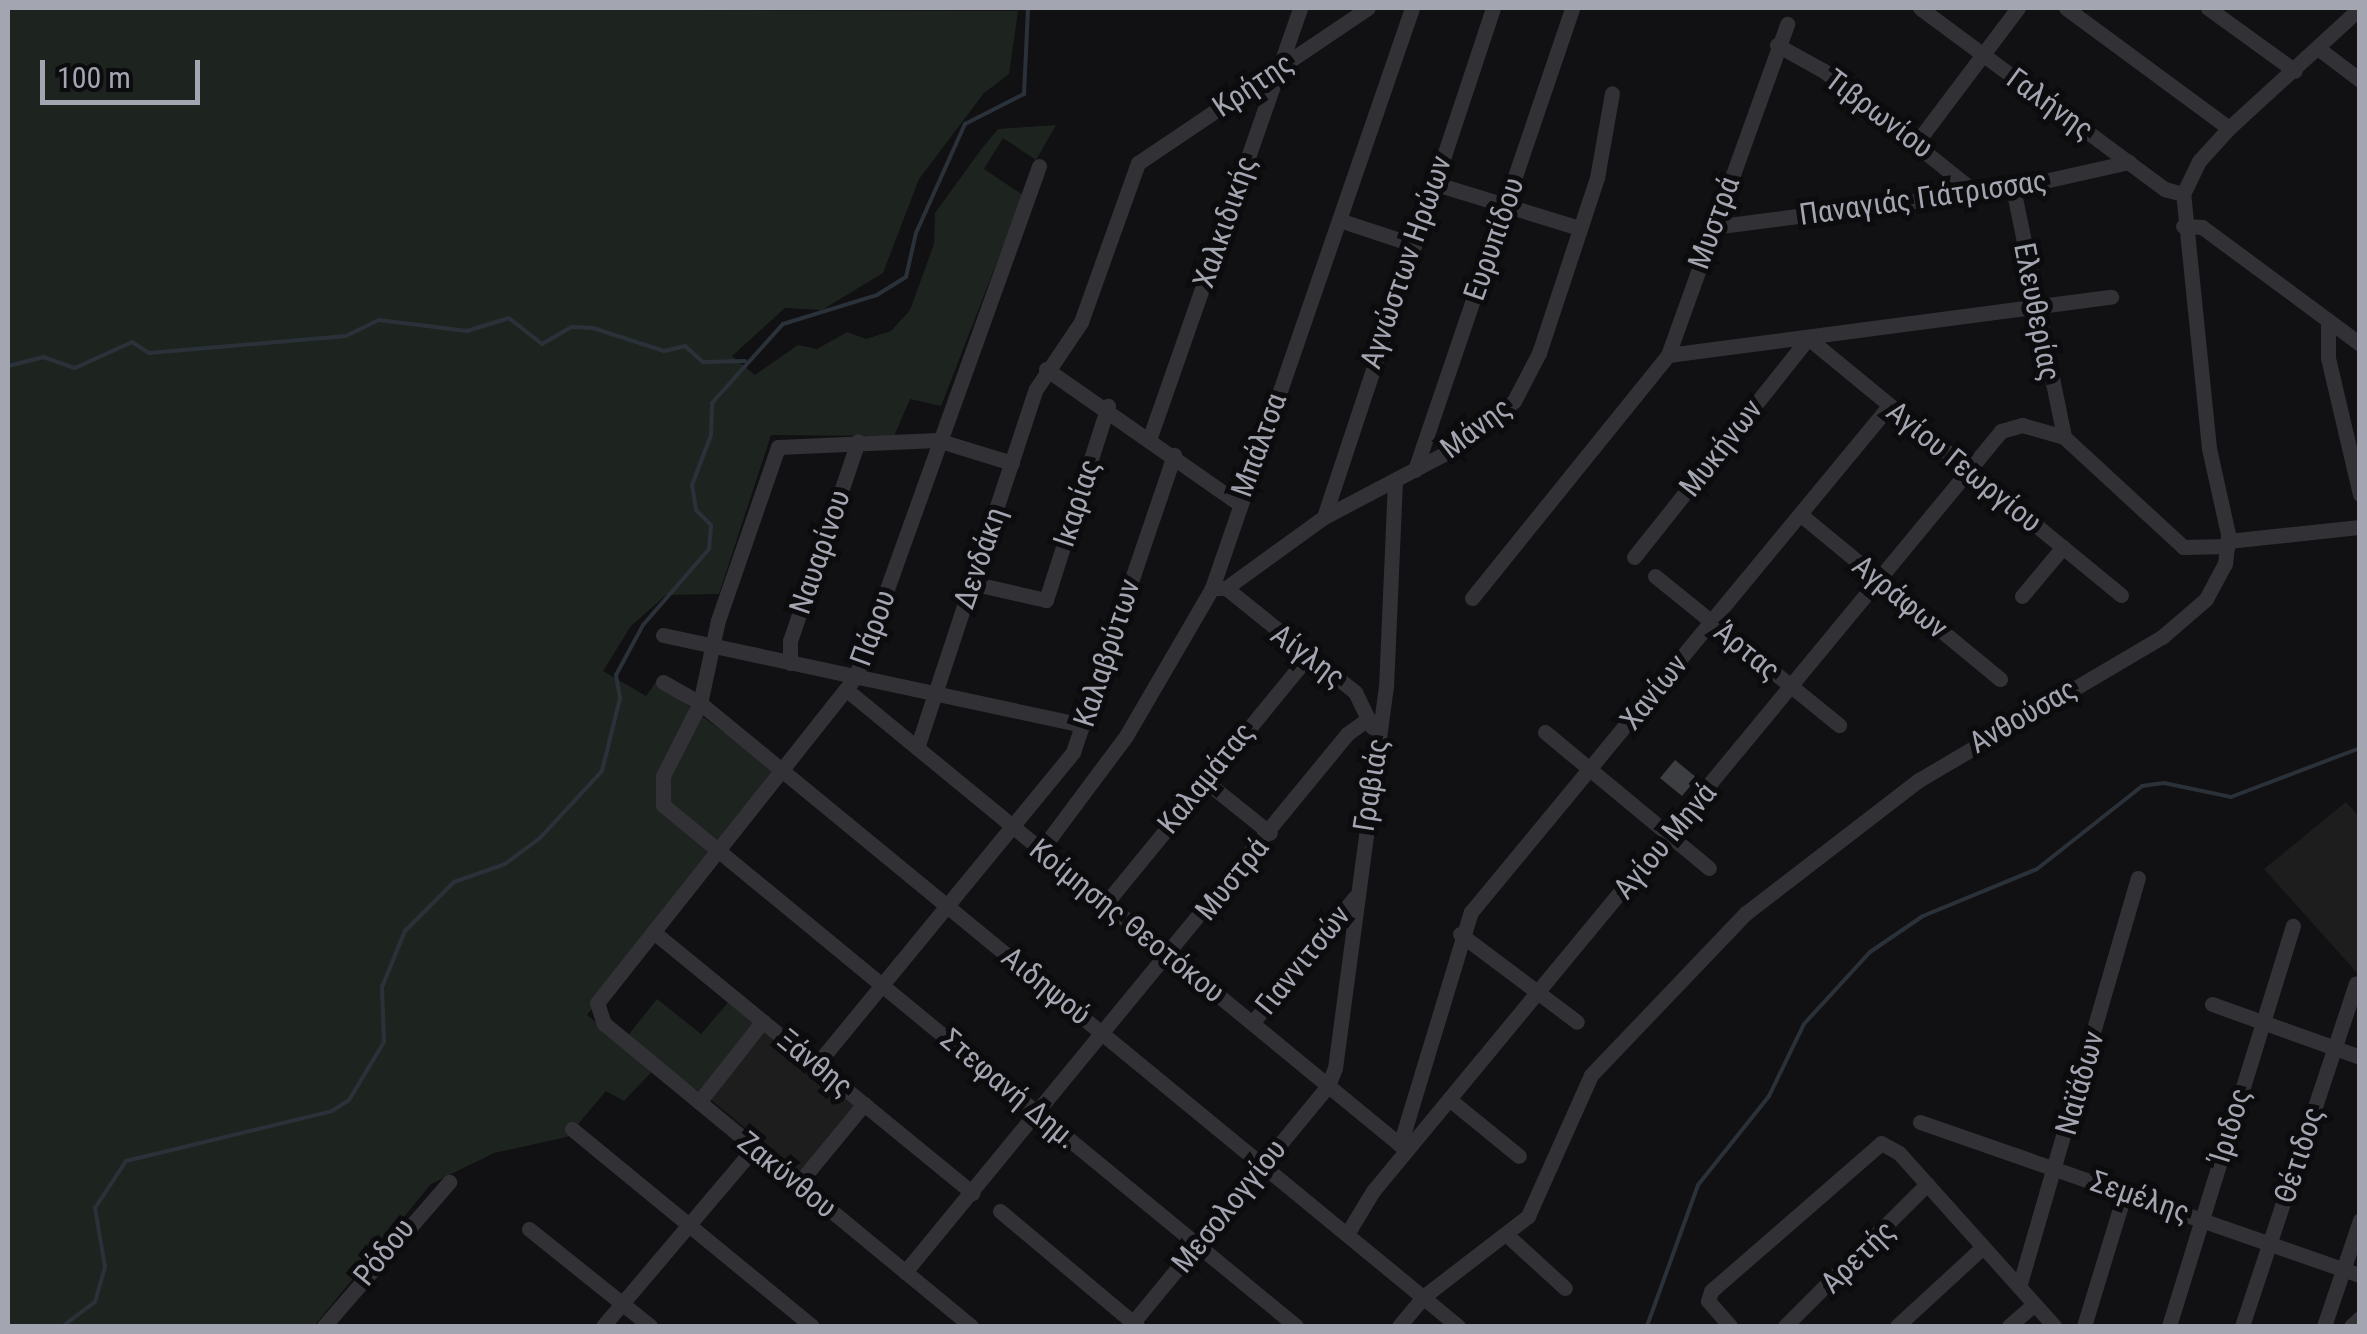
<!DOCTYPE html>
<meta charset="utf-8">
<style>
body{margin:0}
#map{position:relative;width:2367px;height:1334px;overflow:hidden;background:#111012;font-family:"Roboto Condensed",sans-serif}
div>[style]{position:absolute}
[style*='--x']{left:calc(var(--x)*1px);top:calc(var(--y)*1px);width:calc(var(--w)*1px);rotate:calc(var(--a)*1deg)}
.built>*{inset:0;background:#1d1d1e}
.green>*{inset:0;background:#1d241f}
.stream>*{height:4px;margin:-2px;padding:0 2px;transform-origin:2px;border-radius:2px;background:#2b3139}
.building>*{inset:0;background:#3d3e42}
.minor>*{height:15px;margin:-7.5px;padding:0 7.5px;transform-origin:7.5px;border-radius:7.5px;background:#323236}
span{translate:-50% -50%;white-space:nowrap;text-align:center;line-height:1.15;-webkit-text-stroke:10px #0c0b0d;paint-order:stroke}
.street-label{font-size:30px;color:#a3a5b1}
.frame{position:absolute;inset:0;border:10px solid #a3a5b1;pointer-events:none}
.scale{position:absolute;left:40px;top:60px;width:160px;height:45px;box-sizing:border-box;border:5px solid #a3a5b1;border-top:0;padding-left:12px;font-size:30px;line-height:35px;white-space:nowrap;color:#a3a5b1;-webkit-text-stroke:8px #0c0b0d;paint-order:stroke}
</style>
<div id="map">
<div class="built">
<div style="clip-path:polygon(2346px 802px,2359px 817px,2359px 975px,2264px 869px)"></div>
<div style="clip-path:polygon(766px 1031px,857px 1105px,800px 1173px,710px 1099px)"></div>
</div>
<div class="green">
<div style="clip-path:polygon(8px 8px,1018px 11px,1009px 74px,984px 93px,919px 179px,883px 273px,822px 310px,785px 308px,732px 356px,755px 375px,798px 345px,817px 349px,847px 332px,866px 339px,891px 331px,910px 310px,934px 244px,935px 213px,983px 147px,998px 129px,1056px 125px,1036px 160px,1003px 138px,984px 169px,1023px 195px,941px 406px,910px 399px,894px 436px,771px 435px,719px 594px,666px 595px,631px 626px,603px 671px,646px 696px,656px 682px,777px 772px,587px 1015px,622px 1043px,657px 999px,701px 1034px,732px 998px,760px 1020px,701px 1093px,661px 1062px,624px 1101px,606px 1091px,567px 1137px,494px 1153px,431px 1184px,314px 1326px,8px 1326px)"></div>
</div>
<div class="stream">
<div style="--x:8;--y:366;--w:36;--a:-14"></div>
<div style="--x:43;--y:357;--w:34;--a:19"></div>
<div style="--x:75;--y:368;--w:63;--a:-24.5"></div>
<div style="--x:132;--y:342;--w:20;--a:33"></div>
<div style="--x:149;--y:353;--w:198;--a:-4.9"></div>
<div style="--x:346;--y:336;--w:37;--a:-26"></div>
<div style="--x:379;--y:320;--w:89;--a:7.1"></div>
<div style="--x:467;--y:331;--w:44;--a:-17.2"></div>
<div style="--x:509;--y:318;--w:42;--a:38.2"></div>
<div style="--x:542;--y:344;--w:34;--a:-30"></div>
<div style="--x:572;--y:327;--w:21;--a:3"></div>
<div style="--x:593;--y:328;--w:75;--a:17.9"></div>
<div style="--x:664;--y:351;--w:22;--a:-13"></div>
<div style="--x:685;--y:346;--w:24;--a:42"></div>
<div style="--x:703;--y:362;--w:42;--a:-1.4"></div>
<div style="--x:63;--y:1326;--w:40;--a:-37"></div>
<div style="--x:95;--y:1302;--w:36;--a:-74"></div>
<div style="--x:105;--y:1267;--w:60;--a:-99.6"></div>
<div style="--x:95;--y:1208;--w:56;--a:-56.6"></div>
<div style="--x:126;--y:1161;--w:212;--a:-13.6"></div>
<div style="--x:332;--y:1111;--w:20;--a:-33"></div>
<div style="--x:349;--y:1100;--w:68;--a:-58.9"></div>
<div style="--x:384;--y:1042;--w:55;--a:-92.1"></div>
<div style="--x:382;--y:987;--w:61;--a:-67.7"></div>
<div style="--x:405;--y:931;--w:69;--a:-45"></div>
<div style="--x:454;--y:882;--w:54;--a:-19.4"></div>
<div style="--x:505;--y:864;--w:44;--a:-36.6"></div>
<div style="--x:540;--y:838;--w:91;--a:-47.2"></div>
<div style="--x:602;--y:771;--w:75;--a:-76.1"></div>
<div style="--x:620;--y:698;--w:23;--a:-100"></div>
<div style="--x:616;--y:675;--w:57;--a:-61.6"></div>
<div style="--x:643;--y:625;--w:101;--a:-49"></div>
<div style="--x:709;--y:549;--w:24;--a:-85"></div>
<div style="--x:711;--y:525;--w:21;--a:-135"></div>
<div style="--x:696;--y:510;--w:25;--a:-99"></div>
<div style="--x:692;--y:485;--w:53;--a:-69.2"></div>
<div style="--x:711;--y:435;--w:32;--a:-88"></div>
<div style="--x:712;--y:403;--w:106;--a:-48.1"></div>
<div style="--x:783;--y:324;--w:98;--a:-17.1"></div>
<div style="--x:877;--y:295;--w:34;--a:-32"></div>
<div style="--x:906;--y:277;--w:45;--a:-77.2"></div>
<div style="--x:916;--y:233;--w:120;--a:-65.8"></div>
<div style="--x:965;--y:124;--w:66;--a:-27"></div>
<div style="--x:1024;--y:94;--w:86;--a:-87.3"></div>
<div style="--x:1647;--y:1326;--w:150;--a:-70.1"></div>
<div style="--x:1698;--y:1185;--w:114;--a:-51.4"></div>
<div style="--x:1769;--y:1096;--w:80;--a:-64.1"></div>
<div style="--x:1804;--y:1024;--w:98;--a:-47.5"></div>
<div style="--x:1870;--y:952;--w:64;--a:-34.2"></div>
<div style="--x:1923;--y:916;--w:123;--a:-22.4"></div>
<div style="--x:2037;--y:869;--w:134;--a:-38.3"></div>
<div style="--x:2142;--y:786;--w:22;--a:-8"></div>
<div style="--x:2164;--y:783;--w:68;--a:11.8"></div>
<div style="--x:2231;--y:797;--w:138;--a:-20.8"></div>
</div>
<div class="building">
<div style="clip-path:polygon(1675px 760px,1697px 778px,1682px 796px,1660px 778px)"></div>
</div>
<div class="minor">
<div style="--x:1920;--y:8;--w:305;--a:36.5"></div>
<div style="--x:2165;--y:189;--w:19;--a:16"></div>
<div style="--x:2066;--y:8;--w:202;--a:36.4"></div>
<div style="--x:2208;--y:8;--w:107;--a:35.9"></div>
<div style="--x:1777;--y:45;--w:54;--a:29"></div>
<div style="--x:1824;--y:71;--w:192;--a:38.7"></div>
<div style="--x:2319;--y:49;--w:51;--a:37.1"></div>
<div style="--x:1917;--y:142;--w:168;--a:-53"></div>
<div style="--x:1433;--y:183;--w:153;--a:17.1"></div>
<div style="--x:2013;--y:188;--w:254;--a:78.4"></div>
<div style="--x:1339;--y:220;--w:77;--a:18.2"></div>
<div style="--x:2183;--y:226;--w:19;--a:3"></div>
<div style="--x:2202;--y:227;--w:197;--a:36.5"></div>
<div style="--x:1713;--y:227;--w:303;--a:-7.4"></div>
<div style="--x:2013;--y:188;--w:119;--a:-12.6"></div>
<div style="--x:2328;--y:320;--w:38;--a:90"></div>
<div style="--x:2328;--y:358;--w:140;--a:76.8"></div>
<div style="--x:1668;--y:355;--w:447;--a:-7.5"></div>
<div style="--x:1046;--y:369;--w:234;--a:34.9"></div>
<div style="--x:1150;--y:437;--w:454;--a:-70.7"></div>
<div style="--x:1012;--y:463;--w:78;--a:-163"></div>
<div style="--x:937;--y:440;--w:159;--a:177.5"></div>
<div style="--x:778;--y:447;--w:183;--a:109.1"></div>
<div style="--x:718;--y:620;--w:85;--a:102.2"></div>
<div style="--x:700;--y:703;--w:82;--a:116.9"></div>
<div style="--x:663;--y:776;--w:29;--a:90"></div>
<div style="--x:663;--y:805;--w:820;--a:39.46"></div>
<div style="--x:1415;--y:470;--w:488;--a:-71.2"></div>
<div style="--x:1801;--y:515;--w:258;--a:39.5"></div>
<div style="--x:1324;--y:517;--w:536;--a:-71.63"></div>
<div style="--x:2228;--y:541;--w:133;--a:-6.1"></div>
<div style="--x:1634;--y:557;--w:280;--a:-51.5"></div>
<div style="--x:1808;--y:338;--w:405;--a:39.4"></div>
<div style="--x:1655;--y:576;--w:237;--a:39"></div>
<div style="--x:971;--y:583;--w:77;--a:12.8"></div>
<div style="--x:1046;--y:600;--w:204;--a:-72.3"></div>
<div style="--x:1212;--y:588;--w:14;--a:0"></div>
<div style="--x:1226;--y:588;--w:121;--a:-35.9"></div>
<div style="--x:1324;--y:517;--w:155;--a:-27.7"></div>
<div style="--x:1461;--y:445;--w:69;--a:-39.7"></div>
<div style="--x:1514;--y:401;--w:54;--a:-62.5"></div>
<div style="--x:1539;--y:353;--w:184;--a:-71.7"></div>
<div style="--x:1597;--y:178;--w:86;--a:-80"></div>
<div style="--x:1226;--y:588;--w:166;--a:38.9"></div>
<div style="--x:1355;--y:692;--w:39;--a:64"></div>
<div style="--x:2022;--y:596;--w:64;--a:-50.1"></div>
<div style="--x:1472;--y:598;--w:312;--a:-51.1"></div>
<div style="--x:1668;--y:355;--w:352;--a:-70.2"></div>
<div style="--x:663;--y:635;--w:430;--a:12.1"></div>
<div style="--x:790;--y:663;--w:22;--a:-90"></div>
<div style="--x:790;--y:641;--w:211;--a:-71.2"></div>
<div style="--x:663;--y:682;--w:43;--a:29.6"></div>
<div style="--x:700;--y:703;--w:981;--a:39.42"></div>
<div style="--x:848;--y:691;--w:720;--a:39.42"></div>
<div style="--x:1545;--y:732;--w:213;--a:39.7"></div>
<div style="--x:917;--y:748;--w:378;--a:-71.7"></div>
<div style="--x:1036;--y:389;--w:81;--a:-56.1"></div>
<div style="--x:1081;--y:322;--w:169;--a:-70.3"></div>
<div style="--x:1138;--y:163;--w:277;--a:-34"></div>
<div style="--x:1205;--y:781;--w:83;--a:38.7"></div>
<div style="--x:1041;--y:850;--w:142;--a:-53.3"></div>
<div style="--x:1126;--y:736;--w:171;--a:-59.8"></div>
<div style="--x:1212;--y:588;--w:614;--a:-70.97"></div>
<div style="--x:1106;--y:903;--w:319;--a:-50.7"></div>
<div style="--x:656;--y:934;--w:409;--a:39.3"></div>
<div style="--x:1460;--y:934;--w:146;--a:36.9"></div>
<div style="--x:2212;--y:1004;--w:157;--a:19.7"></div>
<div style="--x:1252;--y:1023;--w:163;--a:-50.7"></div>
<div style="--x:817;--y:1064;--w:404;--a:-50.6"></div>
<div style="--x:1073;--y:752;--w:314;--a:-71.2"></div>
<div style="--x:1449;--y:1099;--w:90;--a:39.2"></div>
<div style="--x:699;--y:1102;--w:103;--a:-51.7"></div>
<div style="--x:1920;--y:1122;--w:466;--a:19.2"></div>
<div style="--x:572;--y:1129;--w:310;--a:39.4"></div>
<div style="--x:1400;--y:1145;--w:244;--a:-73.1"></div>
<div style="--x:1471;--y:912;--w:656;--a:-50.44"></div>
<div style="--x:798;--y:1184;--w:104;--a:-50.5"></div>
<div style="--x:1000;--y:1211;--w:179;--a:40"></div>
<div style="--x:529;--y:1229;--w:155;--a:38.7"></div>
<div style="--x:1347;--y:1234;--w:50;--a:-58.8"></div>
<div style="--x:1373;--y:1191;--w:986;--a:-50.43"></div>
<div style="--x:2001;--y:431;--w:22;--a:-16"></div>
<div style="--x:2022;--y:425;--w:44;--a:15.9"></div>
<div style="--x:2064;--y:437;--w:162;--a:42.7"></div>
<div style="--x:2183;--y:547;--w:45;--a:-1.3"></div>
<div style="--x:1508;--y:1236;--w:77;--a:42.4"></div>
<div style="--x:905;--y:1272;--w:696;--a:-50.59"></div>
<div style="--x:1347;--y:734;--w:26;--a:-36"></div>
<div style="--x:2019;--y:1287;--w:426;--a:-73.8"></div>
<div style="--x:324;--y:1326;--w:191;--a:-49"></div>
<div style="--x:603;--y:1326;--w:233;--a:-49.7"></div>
<div style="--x:971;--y:1326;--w:475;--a:-140.5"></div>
<div style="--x:604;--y:1024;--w:22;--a:-108"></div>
<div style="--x:597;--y:1003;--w:415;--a:-51.6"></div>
<div style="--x:855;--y:678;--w:544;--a:-70.23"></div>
<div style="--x:1130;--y:1326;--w:311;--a:-50.5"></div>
<div style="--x:1328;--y:1086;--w:19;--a:-69"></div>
<div style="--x:1335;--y:1068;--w:384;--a:-82.4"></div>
<div style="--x:1386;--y:687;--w:205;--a:-87.5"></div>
<div style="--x:1399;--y:1326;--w:38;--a:-50"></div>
<div style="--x:1423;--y:1297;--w:133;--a:-37.6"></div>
<div style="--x:1528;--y:1216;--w:154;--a:-65.9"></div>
<div style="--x:1591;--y:1075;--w:224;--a:-46.3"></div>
<div style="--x:1746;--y:913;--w:218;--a:-37.6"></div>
<div style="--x:1919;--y:780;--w:282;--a:-30.5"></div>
<div style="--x:2162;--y:637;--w:58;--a:-40.8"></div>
<div style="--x:2206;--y:599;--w:40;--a:-62"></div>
<div style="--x:2225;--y:564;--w:30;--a:-84"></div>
<div style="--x:2228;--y:534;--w:88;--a:-102.5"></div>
<div style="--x:2209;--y:448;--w:255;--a:-95.8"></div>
<div style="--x:2183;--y:194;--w:37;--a:-64"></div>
<div style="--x:2199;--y:161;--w:45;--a:-47.7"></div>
<div style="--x:2229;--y:128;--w:178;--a:-42.5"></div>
<div style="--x:1730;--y:1326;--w:33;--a:-131"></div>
<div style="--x:1708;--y:1301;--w:10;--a:-73"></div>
<div style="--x:1711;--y:1291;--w:225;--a:-41"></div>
<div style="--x:1881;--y:1143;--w:21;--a:29"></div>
<div style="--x:1899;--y:1153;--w:232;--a:48.1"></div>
<div style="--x:1785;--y:1326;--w:201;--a:-45"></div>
<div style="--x:1897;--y:1326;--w:117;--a:-42.6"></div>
<div style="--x:2009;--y:1326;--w:33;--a:-41"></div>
<div style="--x:2084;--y:1326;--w:140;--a:-73"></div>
<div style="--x:2169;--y:1326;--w:419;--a:-72.8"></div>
<div style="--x:2242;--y:1326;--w:361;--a:-71.6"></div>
<div style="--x:2324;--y:1326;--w:112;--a:-71.2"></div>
<div style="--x:2351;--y:1326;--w:12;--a:-42"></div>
</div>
<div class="street-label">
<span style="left:1253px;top:85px;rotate:-34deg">Κρήτης</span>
<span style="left:2050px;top:104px;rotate:36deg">Γαλήνης</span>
<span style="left:1879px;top:114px;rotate:37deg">Τιβρωνίου</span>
<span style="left:1923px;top:198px;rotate:-8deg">Παναγιάς Γιάτρισσας</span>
<span style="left:1225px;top:222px;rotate:-71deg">Χαλκιδικής</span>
<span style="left:1714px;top:223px;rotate:-70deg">Μυστρά</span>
<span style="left:1494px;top:239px;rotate:-71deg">Ευρυπίδου</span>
<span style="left:1406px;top:262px;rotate:-71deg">Αγνώστων Ηρώων</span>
<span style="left:2037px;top:312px;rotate:79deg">Ελευθερίας</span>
<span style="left:1476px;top:428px;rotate:-37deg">Μάνης</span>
<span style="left:1259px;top:445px;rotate:-70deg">Μπάλτσα</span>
<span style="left:1721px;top:448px;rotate:-52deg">Μυκήνων</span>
<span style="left:1964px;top:467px;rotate:39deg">Αγίου Γεωργίου</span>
<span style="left:1077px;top:503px;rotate:-72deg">Ικαρίας</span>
<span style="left:820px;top:552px;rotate:-71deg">Ναυαρίνου</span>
<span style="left:980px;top:558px;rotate:-71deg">Δενδάκη</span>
<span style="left:1900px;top:597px;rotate:39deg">Αγράφων</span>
<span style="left:873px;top:628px;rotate:-70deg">Πάρου</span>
<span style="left:1747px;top:651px;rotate:39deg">Άρτας</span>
<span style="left:1107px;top:653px;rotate:-72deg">Καλαβρύτων</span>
<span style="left:1308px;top:656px;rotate:37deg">Αίγλης</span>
<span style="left:1654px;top:692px;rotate:-51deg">Χανίων</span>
<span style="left:2023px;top:716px;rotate:-30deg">Ανθούσας</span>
<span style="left:1206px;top:778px;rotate:-51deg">Καλαμάτας</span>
<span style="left:1371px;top:785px;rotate:-81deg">Γραβιάς</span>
<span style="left:1665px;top:841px;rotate:-50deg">Αγίου Μηνά</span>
<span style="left:1232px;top:879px;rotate:-51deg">Μυστρά</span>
<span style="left:1127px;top:921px;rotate:39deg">Κοίμησης Θεοτόκου</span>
<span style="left:1303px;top:960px;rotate:-51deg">Γιαννιτσών</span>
<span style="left:1046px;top:986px;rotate:39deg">Αιδηψού</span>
<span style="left:815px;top:1063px;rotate:39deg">Ξάνθης</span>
<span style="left:2080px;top:1083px;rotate:-74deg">Ναϊάδων</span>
<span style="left:1009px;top:1089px;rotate:40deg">Στεφανή Δημ.</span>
<span style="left:2230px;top:1126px;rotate:-73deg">Ίριδος</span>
<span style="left:2299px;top:1155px;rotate:-72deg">Θέτιδος</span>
<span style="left:787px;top:1175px;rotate:39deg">Ζακύνθου</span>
<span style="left:2140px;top:1197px;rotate:19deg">Σεμέλης</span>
<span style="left:1229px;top:1206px;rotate:-51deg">Μεσολογγίου</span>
<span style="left:384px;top:1252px;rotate:-51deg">Ρόδου</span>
<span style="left:1858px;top:1257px;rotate:-44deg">Αρετής</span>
</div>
<div class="frame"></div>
<div class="scale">100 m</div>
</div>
